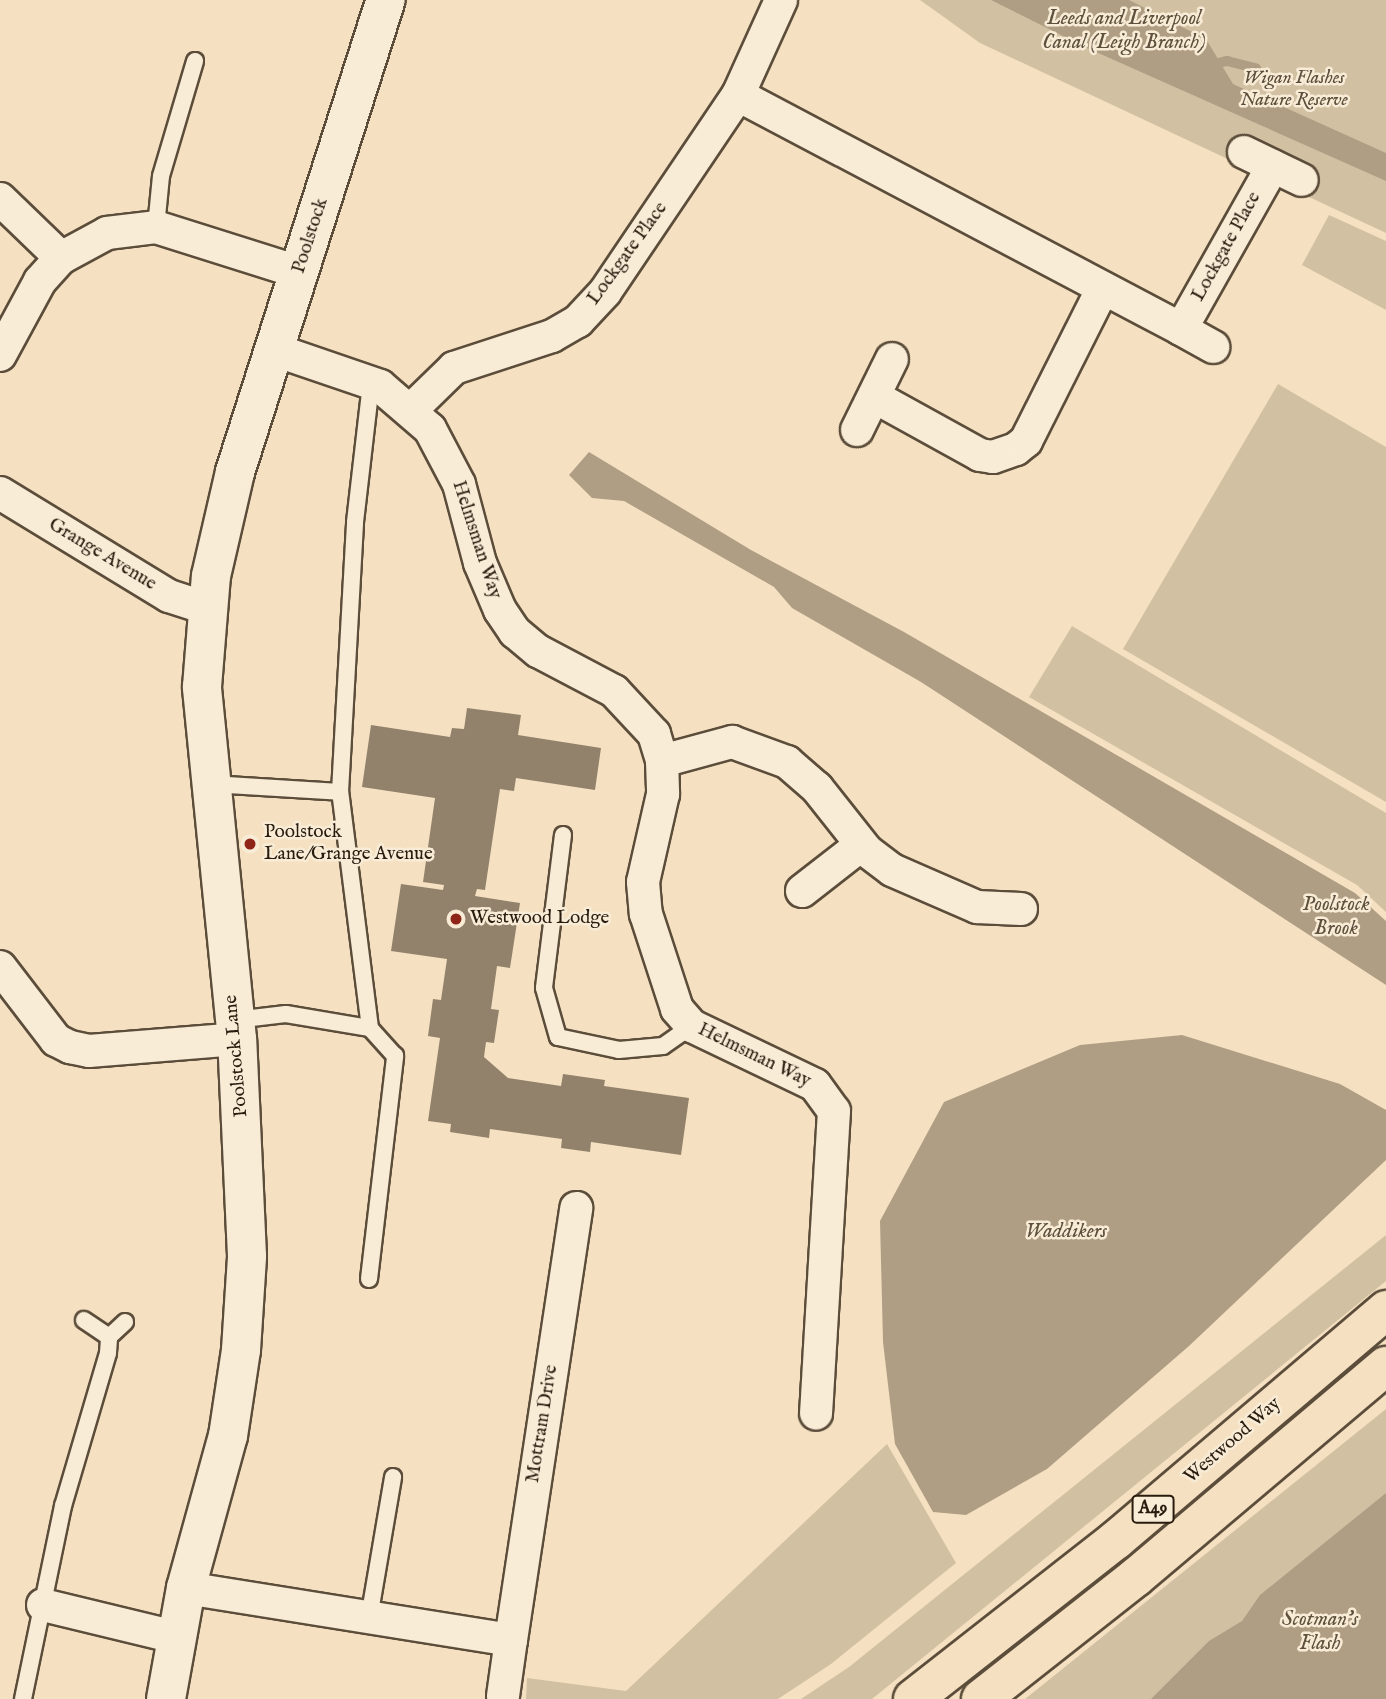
<!DOCTYPE html>
<style>
body{margin:0}
#map{position:relative;width:1386px;height:1699px;overflow:hidden;background:#f5e1c1;font-family:"IM FELL English",serif}
div>[style]{position:absolute}
[style*='--x']{left:calc(var(--x)*1px);top:calc(var(--y)*1px);width:calc(var(--w)*1px);rotate:calc(var(--a)*1deg)}
.green>*{inset:0;background:#d2c0a3}
.water>*{inset:0;background:#b09e84}
.stream>*{height:10px;margin:-5px;padding:0 5px;transform-origin:5px;border-radius:5px;background:#b09e84}
.building>*{inset:0;background:#93826b}
.roads{filter:drop-shadow(2px 0 #5c4d3b) drop-shadow(-2px 0 #5c4d3b) drop-shadow(0 2px #5c4d3b) drop-shadow(0 -2px #5c4d3b)}
.service>*{height:16px;margin:-8px;padding:0 8px;transform-origin:8px;border-radius:8px;background:#f8ecd7}
.minor>*{height:32px;margin:-16px;padding:0 16px;transform-origin:16px;border-radius:16px;background:#f8ecd7}
.secondary>*{height:38px;margin:-19px;padding:0 19px;transform-origin:19px;border-radius:19px;background:#f8ecd7}
.trunk>*{height:38px;margin:-19px;padding:0 19px;transform-origin:19px;border-radius:19px;background:#f5e1c1}
.dots>*{width:19px;height:19px;translate:-50% -50%;box-sizing:border-box;border:4px solid #f8ecd7;border-radius:50%}
span{translate:-50% -50%;white-space:nowrap;text-align:center;line-height:1.15;-webkit-text-stroke:5px #f8ecd7;paint-order:stroke}
.shield-label span{padding:2px 5px;background:#f8ecd7;border:2px solid;border-radius:5px;-webkit-text-stroke-width:0}
.shield-label{font-size:18px;color:#291c0e;font-weight:700}
.park-label{font-size:19px;color:#5c4d3b;font-style:italic}
.street-label{font-size:19px;color:#291c0e}
.poi-label{font-size:19px;color:#291c0e}
.left{translate:0 -50%;text-align:left}
.water-label{font-size:21px;color:#5f503d;font-style:italic}
</style>
<div id="map">
<div class="green">
<div style="clip-path:polygon(920px 0,1386px 0,1386px 233px,980px 43px)"></div>
<div style="clip-path:polygon(1329px 215px,1386px 241px,1386px 310px,1302px 265px)"></div>
<div style="clip-path:polygon(1278px 384px,1386px 447px,1386px 802px,1123px 649px)"></div>
<div style="clip-path:polygon(1072px 626px,1386px 813px,1386px 912px,1357px 885px,1029px 697px)"></div>
<div style="clip-path:polygon(1386px 1235px,1386px 1281px,872px 1699px,801px 1699px,849px 1667px)"></div>
<div style="clip-path:polygon(1386px 1409px,1386px 1699px,1025px 1699px)"></div>
<div style="clip-path:polygon(887px 1444px,956px 1563px,831px 1664px,778px 1699px,526px 1699px,527px 1678px,626px 1691px)"></div>
</div>
<div class="water">
<div style="clip-path:polygon(991px 0,1129px 0,1206px 39px,1233px 84px,1386px 153px,1386px 181px,1087px 48px)"></div>
<div style="clip-path:polygon(589px 452px,751px 550px,904px 632px,1355px 893px,1386px 921px,1386px 985px,921px 682px,792px 608px,774px 587px,624px 501px,592px 498px,569px 475px)"></div>
<div style="clip-path:polygon(1182px 1035px,1340px 1084px,1386px 1110px,1386px 1160px,1189px 1346px,1047px 1469px,966px 1515px,933px 1512px,895px 1444px,883px 1342px,880px 1221px,944px 1102px,1080px 1045px)"></div>
<div style="clip-path:polygon(1386px 1493px,1386px 1699px,1151px 1699px,1209px 1641px,1242px 1621px,1260px 1595px)"></div>
</div>
<div class="stream">
<div style="--x:1205;--y:66;--w:23;--a:-13"></div>
<div style="--x:1227;--y:61;--w:30;--a:14"></div>
</div>
<div class="building">
<div style="clip-path:polygon(467px 708px,521px 715px,518px 735px,601px 748px,595px 790px,516px 778px,514px 791px,500px 789px,485px 890px,477px 889px,475px 896px,520px 903px,510px 968px,497px 966px,491px 1009px,499px 1010px,494px 1043px,486px 1042px,484px 1057px,508px 1078px,561px 1086px,563px 1074px,605px 1080px,604px 1086px,689px 1098px,681px 1155px,591px 1142px,590px 1152px,561px 1148px,562px 1139px,490px 1129px,489px 1138px,450px 1132px,451px 1124px,428px 1121px,440px 1038px,428px 1036px,433px 999px,441px 1000px,447px 959px,391px 951px,401px 884px,443px 890px,444px 885px,423px 882px,435px 798px,362px 787px,371px 725px,450px 737px,452px 728px,464px 729px)"></div>
</div>
<div class="roads">
<div class="service">
<div style="--x:156;--y:227;--w:51;--a:-84.4"></div>
<div style="--x:161;--y:176;--w:120;--a:-73.5"></div>
<div style="--x:211;--y:784;--w:129;--a:3.5"></div>
<div style="--x:563;--y:835;--w:154;--a:97.1"></div>
<div style="--x:544;--y:988;--w:51;--a:74.1"></div>
<div style="--x:558;--y:1037;--w:62;--a:12"></div>
<div style="--x:619;--y:1050;--w:44;--a:-5.2"></div>
<div style="--x:663;--y:1046;--w:35;--a:-35"></div>
<div style="--x:235;--y:1020;--w:51;--a:-6.7"></div>
<div style="--x:286;--y:1014;--w:85;--a:9.5"></div>
<div style="--x:369;--y:1279;--w:225;--a:-83.3"></div>
<div style="--x:395;--y:1056;--w:38;--a:-132"></div>
<div style="--x:370;--y:1028;--w:238;--a:-97.2"></div>
<div style="--x:340;--y:792;--w:270;--a:-86.8"></div>
<div style="--x:355;--y:522;--w:140;--a:-83.4"></div>
<div style="--x:84;--y:1320;--w:30;--a:34"></div>
<div style="--x:369;--y:1618;--w:143;--a:-80.3"></div>
<div style="--x:23;--y:1699;--w:197;--a:-78.3"></div>
<div style="--x:63;--y:1506;--w:159;--a:-73.6"></div>
<div style="--x:108;--y:1353;--w:16;--a:-86"></div>
<div style="--x:109;--y:1337;--w:22;--a:-43"></div>
</div>
<div class="minor">
<div style="--x:738;--y:95;--w:104;--a:-65.6"></div>
<div style="--x:1244;--y:152;--w:64;--a:25.8"></div>
<div style="--x:0;--y:199;--w:85;--a:44"></div>
<div style="--x:1181;--y:329;--w:37;--a:29"></div>
<div style="--x:275;--y:350;--w:111;--a:18.9"></div>
<div style="--x:380;--y:386;--w:66;--a:40.7"></div>
<div style="--x:430;--y:429;--w:62;--a:62.2"></div>
<div style="--x:459;--y:484;--w:82;--a:75.1"></div>
<div style="--x:480;--y:563;--w:51;--a:66.9"></div>
<div style="--x:500;--y:610;--w:27;--a:56"></div>
<div style="--x:515;--y:632;--w:30;--a:40"></div>
<div style="--x:538;--y:651;--w:86;--a:27.8"></div>
<div style="--x:614;--y:691;--w:59;--a:47.1"></div>
<div style="--x:654;--y:734;--w:28;--a:73"></div>
<div style="--x:662;--y:761;--w:33;--a:88"></div>
<div style="--x:663;--y:794;--w:90;--a:102.8"></div>
<div style="--x:643;--y:882;--w:32;--a:85"></div>
<div style="--x:646;--y:914;--w:100;--a:71.9"></div>
<div style="--x:677;--y:1009;--w:23;--a:49"></div>
<div style="--x:692;--y:1026;--w:136;--a:25.6"></div>
<div style="--x:815;--y:1085;--w:32;--a:54"></div>
<div style="--x:834;--y:1111;--w:303;--a:93.4"></div>
<div style="--x:0;--y:355;--w:84;--a:-61.6"></div>
<div style="--x:40;--y:281;--w:31;--a:-48"></div>
<div style="--x:61;--y:258;--w:52;--a:-28.5"></div>
<div style="--x:107;--y:233;--w:49;--a:-7"></div>
<div style="--x:156;--y:227;--w:150;--a:17.5"></div>
<div style="--x:875;--y:397;--w:120;--a:28.9"></div>
<div style="--x:980;--y:455;--w:13;--a:9"></div>
<div style="--x:993;--y:457;--w:24;--a:-19"></div>
<div style="--x:1016;--y:449;--w:13;--a:-39"></div>
<div style="--x:1026;--y:441;--w:169;--a:-63.3"></div>
<div style="--x:411;--y:410;--w:60;--a:-44.3"></div>
<div style="--x:454;--y:368;--w:103;--a:-18.1"></div>
<div style="--x:552;--y:336;--w:30;--a:-30"></div>
<div style="--x:578;--y:321;--w:40;--a:-47"></div>
<div style="--x:605;--y:292;--w:238;--a:-56"></div>
<div style="--x:738;--y:95;--w:501;--a:27.84"></div>
<div style="--x:1181;--y:329;--w:187;--a:-60.6"></div>
<div style="--x:857;--y:430;--w:79;--a:-63.8"></div>
<div style="--x:0;--y:493;--w:198;--a:31.4"></div>
<div style="--x:169;--y:596;--w:40;--a:18"></div>
<div style="--x:662;--y:761;--w:73;--a:-15.2"></div>
<div style="--x:732;--y:742;--w:59;--a:20"></div>
<div style="--x:787;--y:762;--w:40;--a:41"></div>
<div style="--x:817;--y:788;--w:80;--a:51.6"></div>
<div style="--x:867;--y:851;--w:31;--a:37"></div>
<div style="--x:892;--y:870;--w:93;--a:23.5"></div>
<div style="--x:977;--y:907;--w:44;--a:2.6"></div>
<div style="--x:802;--y:891;--w:75;--a:-37.9"></div>
<div style="--x:0;--y:967;--w:92;--a:52.5"></div>
<div style="--x:56;--y:1040;--w:16;--a:27"></div>
<div style="--x:70;--y:1047;--w:19;--a:12"></div>
<div style="--x:89;--y:1051;--w:148;--a:-4.6"></div>
<div style="--x:186;--y:1588;--w:329;--a:9.1"></div>
<div style="--x:511;--y:1640;--w:437;--a:-81.4"></div>
<div style="--x:43;--y:1605;--w:136;--a:13.6"></div>
<div style="--x:503;--y:1696;--w:57;--a:-81.9"></div>
</div>
<div class="secondary">
<div style="--x:166;--y:1699;--w:113;--a:-79.8"></div>
<div style="--x:186;--y:1588;--w:158;--a:-74.6"></div>
<div style="--x:228;--y:1436;--w:87;--a:-81.4"></div>
<div style="--x:241;--y:1350;--w:94;--a:-86.3"></div>
<div style="--x:247;--y:1256;--w:217;--a:-92.6"></div>
<div style="--x:237;--y:1039;--w:354;--a:-95.7"></div>
<div style="--x:202;--y:687;--w:111;--a:-85.4"></div>
<div style="--x:211;--y:576;--w:107;--a:-77"></div>
<div style="--x:235;--y:472;--w:496;--a:-72.3"></div>
</div>
<div class="trunk">
<div style="--x:913;--y:1699;--w:258;--a:-38.1"></div>
<div style="--x:1116;--y:1540;--w:355;--a:-40.4"></div>
<div style="--x:981;--y:1699;--w:197;--a:-38.2"></div>
<div style="--x:1136;--y:1577;--w:327;--a:-40.2"></div>
</div>
</div>
<div class="dots">
<div style="left:250px;top:844px;background:#8f2418"></div>
<div style="left:456px;top:919px;background:#8f2418"></div>
</div>
<div class="shield-label">
<span style="left:1153px;top:1509px">A49</span>
</div>
<div class="park-label">
<span style="left:1294px;top:90px">Wigan Flashes<br>Nature Reserve</span>
</div>
<div class="street-label">
<span style="left:311px;top:236px;rotate:-72deg">Poolstock</span>
<span style="left:1227px;top:247px;rotate:-61deg">Lockgate Place</span>
<span style="left:628px;top:254px;rotate:-54deg">Lockgate Place</span>
<span style="left:476px;top:540px;rotate:72deg">Helmsman Way</span>
<span style="left:102px;top:555px;rotate:31deg">Grange Avenue</span>
<span style="left:237px;top:1056px;rotate:-95deg">Poolstock Lane</span>
<span style="left:754px;top:1056px;rotate:26deg">Helmsman Way</span>
<span style="left:543px;top:1424px;rotate:-81deg">Mottram Drive</span>
<span style="left:1233px;top:1441px;rotate:-41deg">Westwood Way</span>
</div>
<div class="poi-label">
<span class="left" style="left:264px;top:844px">Poolstock<br>Lane/Grange Avenue</span>
<span class="left" style="left:470px;top:919px">Westwood Lodge</span>
</div>
<div class="water-label">
<span style="left:1124px;top:31px">Leeds and Liverpool<br>Canal (Leigh Branch)</span>
<span style="left:1336px;top:917px">Poolstock<br>Brook</span>
<span style="left:1066px;top:1232px">Waddikers</span>
<span style="left:1320px;top:1632px">Scotman's<br>Flash</span>
</div>
</div>
